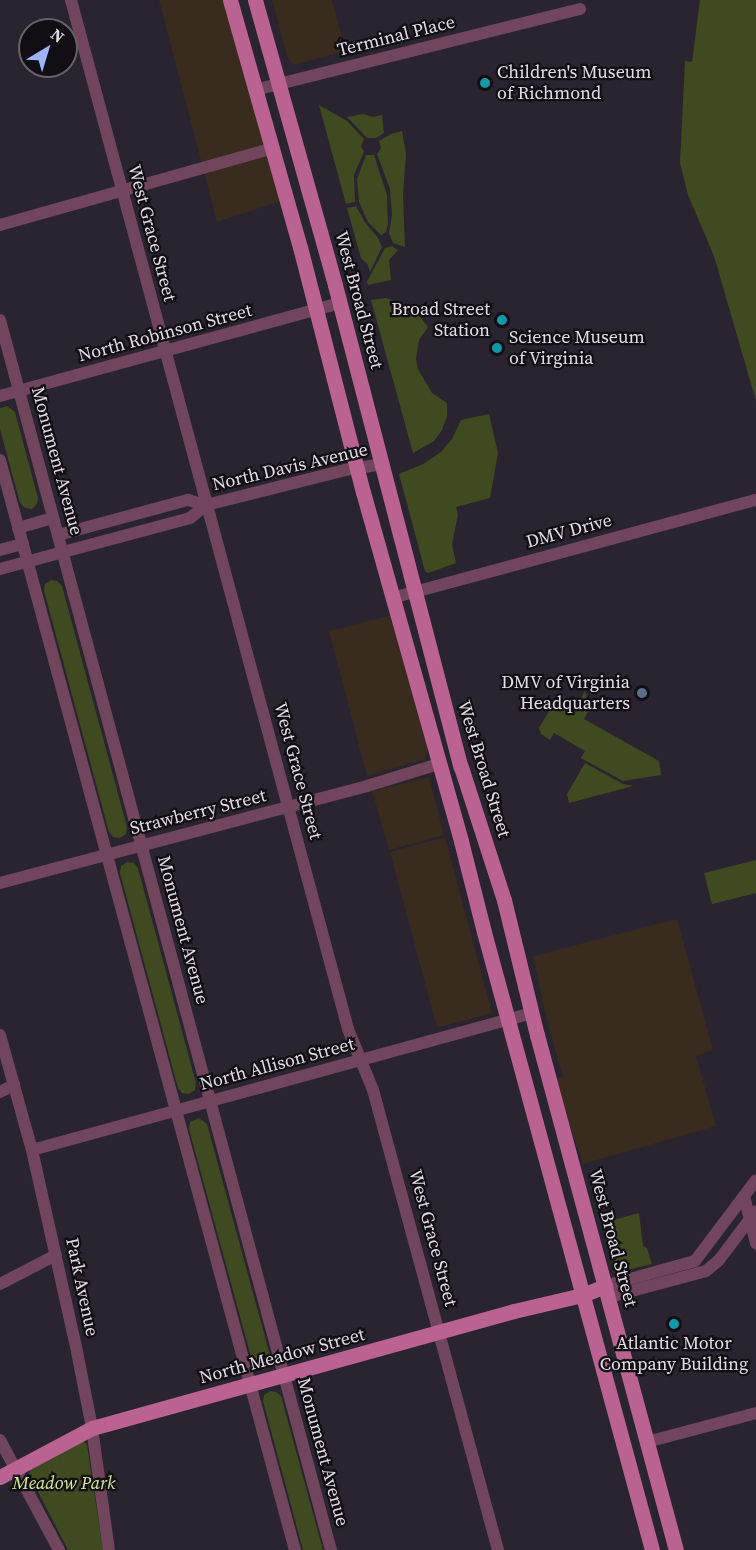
<!DOCTYPE html>
<style>
body{margin:0}
#map{position:relative;width:756px;height:1550px;overflow:hidden;background:#29242f;font-family:"Source Serif 4",serif}
div>[style]{position:absolute}
[style*='--x']{left:calc(var(--x)*1px);top:calc(var(--y)*1px);width:calc(var(--w)*1px);rotate:calc(var(--a)*1deg)}
.commercial>*{inset:0;background:#392b1e}
.green>*{inset:0;background:#404a20}
.minor>*{height:12px;margin:-6px;padding:0 6px;transform-origin:6px;border-radius:6px;background:#71465c}
.major>*{height:15px;margin:-7.5px;padding:0 7.5px;transform-origin:7.5px;border-radius:7.5px;background:#ba6291}
.dots>*{width:16px;height:16px;translate:-50% -50%;box-sizing:border-box;border:3px solid #110f13;border-radius:50%}
span{translate:-50% -50%;white-space:nowrap;text-align:center;line-height:1.15;-webkit-text-stroke:4.5px #110f13;paint-order:stroke}
.street-label{font-size:18px;color:#e1dee6}
.poi-label{font-size:18px;color:#e1dee6}
.left{translate:0 -50%;text-align:left}
.right{translate:-100% -50%;text-align:right}
.park-label{font-size:18px;color:#d6ec91;font-style:italic}
.north{position:absolute;left:18px;top:18px;width:60px;height:60px;box-sizing:border-box;background:#110f13;border:2px solid #646267;border-radius:50%;rotate:38deg;font-size:16px;font-weight:700;line-height:24px;text-align:center;color:#e1dee6}
.north::after{content:'';display:block;margin:auto;width:21px;height:27px;background:#9db4fd;clip-path:polygon(50% 0,100% 100%,50% 72%,0 100%)}
</style>
<div id="map">
<div class="commercial">
<div style="clip-path:polygon(159px 0,225px 0,280px 201px,217px 222px)"></div>
<div style="clip-path:polygon(272px 0,332px 0,344px 45px,338px 53px,294px 65px,288px 59px)"></div>
<div style="clip-path:polygon(392px 615px,428px 750px,425px 759px,367px 776px,329px 631px)"></div>
<div style="clip-path:polygon(429px 777px,444px 835px,389px 850px,372px 791px)"></div>
<div style="clip-path:polygon(445px 837px,492px 1013px,437px 1028px,390px 852px)"></div>
<div style="clip-path:polygon(677px 919px,713px 1050px,696px 1056px,716px 1126px,583px 1164px,558px 1090px,556px 1079px,563px 1076px,547px 1021px,533px 956px)"></div>
</div>
<div class="green">
<div style="clip-path:polygon(700px 0,756px 0,756px 401px,714px 256px,688px 195px,680px 163px,685px 61px,692px 62px)"></div>
<div style="clip-path:polygon(319px 105px,347px 121px,364px 139px,361px 146px,364px 152px,354px 175px,355px 202px,346px 204px)"></div>
<div style="clip-path:polygon(363px 114px,373px 117px,382px 115px,384px 133px,376px 138px,367px 138px,347px 117px)"></div>
<div style="clip-path:polygon(402px 131px,406px 154px,403px 195px,405px 247px,393px 243px,389px 233px,392px 215px,390px 189px,377px 154px,381px 148px,379px 141px,391px 134px)"></div>
<div style="clip-path:polygon(366px 155px,374px 155px,387px 195px,388px 223px,386px 232px,381px 235px,368px 222px,359px 202px,357px 179px)"></div>
<div style="clip-path:polygon(356px 206px,364px 221px,378px 238px,382px 247px,370px 272px,368px 265px,361px 258px,347px 208px)"></div>
<div style="clip-path:polygon(392px 246px,398px 250px,389px 260px,391px 280px,368px 285px,367px 282px,385px 248px)"></div>
<div style="clip-path:polygon(386px 298px,412px 307px,428px 327px,419px 340px,416px 359px,418px 369px,432px 393px,447px 403px,447px 416px,442px 430px,434px 441px,413px 453px,371px 300px)"></div>
<div style="clip-path:polygon(7px 406px,15px 412px,38px 498px,37px 504px,32px 509px,25px 508px,20px 503px,0 429px,0 408px)"></div>
<div style="clip-path:polygon(489px 414px,498px 453px,490px 498px,456px 507px,458px 515px,452px 544px,456px 563px,428px 573px,425px 571px,399px 474px,423px 464px,441px 452px,452px 439px,461px 420px)"></div>
<div style="clip-path:polygon(51px 580px,57px 581px,62px 586px,127px 827px,126px 834px,120px 838px,113px 837px,109px 832px,44px 591px,45px 584px)"></div>
<div style="clip-path:polygon(585px 691px,590px 708px,584px 719px,659px 761px,661px 775px,623px 781px,581px 758px,585px 751px,554px 733px,550px 740px,541px 734px,539px 728px,559px 695px,577px 705px)"></div>
<div style="clip-path:polygon(585px 763px,623px 784px,633px 786px,569px 803px,567px 794px)"></div>
<div style="clip-path:polygon(756px 860px,756px 893px,712px 904px,704px 873px)"></div>
<div style="clip-path:polygon(127px 862px,134px 863px,138px 868px,196px 1083px,195px 1090px,189px 1094px,182px 1093px,178px 1088px,120px 873px,121px 866px)"></div>
<div style="clip-path:polygon(199px 1118px,207px 1124px,271px 1359px,270px 1366px,264px 1370px,257px 1369px,253px 1364px,189px 1129px,190px 1122px)"></div>
<div style="clip-path:polygon(639px 1213px,643px 1246px,647px 1248px,652px 1264px,615px 1273px,602px 1223px)"></div>
<div style="clip-path:polygon(270px 1391px,276px 1392px,281px 1396px,323px 1550px,303px 1550px,263px 1401px,264px 1395px)"></div>
<div style="clip-path:polygon(78px 1441px,83px 1441px,87px 1445px,103px 1550px,68px 1550px,29px 1474px,30px 1470px)"></div>
</div>
<div class="minor">
<div style="--x:71;--y:0;--w:1066;--a:74.93"></div>
<div style="--x:348;--y:1029;--w:66;--a:67.7"></div>
<div style="--x:373;--y:1090;--w:477;--a:74.8"></div>
<div style="--x:255;--y:90;--w:335;--a:-14"></div>
<div style="--x:0;--y:225;--w:280;--a:-15.7"></div>
<div style="--x:0;--y:320;--w:1274;--a:74.94"></div>
<div style="--x:0;--y:396;--w:352;--a:-15.3"></div>
<div style="--x:0;--y:460;--w:1129;--a:74.86"></div>
<div style="--x:18;--y:528;--w:36;--a:-16"></div>
<div style="--x:58;--y:535;--w:135;--a:-15.1"></div>
<div style="--x:188;--y:500;--w:19;--a:16"></div>
<div style="--x:0;--y:550;--w:24;--a:-15"></div>
<div style="--x:0;--y:569;--w:197;--a:-15"></div>
<div style="--x:190;--y:518;--w:21;--a:-39"></div>
<div style="--x:206;--y:505;--w:143;--a:-14.1"></div>
<div style="--x:345;--y:470;--w:37;--a:-9"></div>
<div style="--x:392;--y:598;--w:377;--a:-15.1"></div>
<div style="--x:0;--y:883;--w:380;--a:-14.8"></div>
<div style="--x:367;--y:786;--w:75;--a:-17"></div>
<div style="--x:0;--y:1035;--w:119;--a:74.5"></div>
<div style="--x:32;--y:1150;--w:207;--a:77.4"></div>
<div style="--x:77;--y:1352;--w:77;--a:78.8"></div>
<div style="--x:92;--y:1428;--w:123;--a:82.1"></div>
<div style="--x:0;--y:1092;--w:16;--a:-27"></div>
<div style="--x:32;--y:1150;--w:518;--a:-15.32"></div>
<div style="--x:744;--y:1196;--w:49;--a:75.7"></div>
<div style="--x:0;--y:1284;--w:63;--a:-27.4"></div>
<div style="--x:605;--y:1286;--w:93;--a:-15.5"></div>
<div style="--x:695;--y:1261;--w:101;--a:-53"></div>
<div style="--x:609;--y:1297;--w:100;--a:-15"></div>
<div style="--x:706;--y:1271;--w:17;--a:-40"></div>
<div style="--x:719;--y:1260;--w:61;--a:-52.9"></div>
<div style="--x:0;--y:1440;--w:125;--a:61.8"></div>
<div style="--x:647;--y:1442;--w:113;--a:-14.9"></div>
</div>
<div class="major">
<div style="--x:230;--y:0;--w:257;--a:74.2"></div>
<div style="--x:300;--y:247;--w:253;--a:75.6"></div>
<div style="--x:363;--y:492;--w:362;--a:74.3"></div>
<div style="--x:461;--y:841;--w:94;--a:75.8"></div>
<div style="--x:484;--y:932;--w:640;--a:74.79"></div>
<div style="--x:255;--y:0;--w:296;--a:74.3"></div>
<div style="--x:335;--y:285;--w:498;--a:75.4"></div>
<div style="--x:461;--y:767;--w:140;--a:72.1"></div>
<div style="--x:504;--y:900;--w:139;--a:76.3"></div>
<div style="--x:537;--y:1035;--w:533;--a:74.9"></div>
<div style="--x:0;--y:1477;--w:104;--a:-28"></div>
<div style="--x:92;--y:1428;--w:438;--a:-15.5"></div>
<div style="--x:514;--y:1311;--w:70;--a:-13.2"></div>
<div style="--x:582;--y:1295;--w:25;--a:-21"></div>
</div>
<div class="dots">
<div style="left:485px;top:83px;background:#0f9aa8"></div>
<div style="left:502px;top:320px;background:#0f9aa8"></div>
<div style="left:497px;top:348px;background:#0f9aa8"></div>
<div style="left:642px;top:693px;background:#5c6f8a"></div>
<div style="left:674px;top:1324px;background:#0f9aa8"></div>
</div>
<div class="street-label">
<span style="left:396px;top:36px;rotate:-14deg">Terminal Place</span>
<span style="left:152px;top:233px;rotate:75deg">West Grace Street</span>
<span style="left:359px;top:300px;rotate:75deg">West Broad Street</span>
<span style="left:165px;top:333px;rotate:-15deg">North Robinson Street</span>
<span style="left:57px;top:461px;rotate:75deg">Monument Avenue</span>
<span style="left:290px;top:467px;rotate:-13deg">North Davis Avenue</span>
<span style="left:569px;top:531px;rotate:-15deg">DMV Drive</span>
<span style="left:484px;top:769px;rotate:73deg">West Broad Street</span>
<span style="left:298px;top:771px;rotate:75deg">West Grace Street</span>
<span style="left:198px;top:812px;rotate:-14deg">Strawberry Street</span>
<span style="left:183px;top:930px;rotate:75deg">Monument Avenue</span>
<span style="left:277px;top:1064px;rotate:-15deg">North Allison Street</span>
<span style="left:433px;top:1238px;rotate:75deg">West Grace Street</span>
<span style="left:613px;top:1238px;rotate:75deg">West Broad Street</span>
<span style="left:82px;top:1287px;rotate:78deg">Park Avenue</span>
<span style="left:282px;top:1356px;rotate:-15deg">North Meadow Street</span>
<span style="left:323px;top:1452px;rotate:75deg">Monument Avenue</span>
</div>
<div class="poi-label">
<span class="left" style="left:497px;top:83px">Children's Museum<br>of Richmond</span>
<span class="right" style="left:490px;top:320px">Broad Street<br>Station</span>
<span class="left" style="left:509px;top:348px">Science Museum<br>of Virginia</span>
<span class="right" style="left:630px;top:693px">DMV of Virginia<br>Headquarters</span>
<span style="left:674px;top:1354px">Atlantic Motor<br>Company Building</span>
</div>
<div class="park-label">
<span style="left:64px;top:1483px">Meadow Park</span>
</div>
<div class="north">N</div>
</div>
